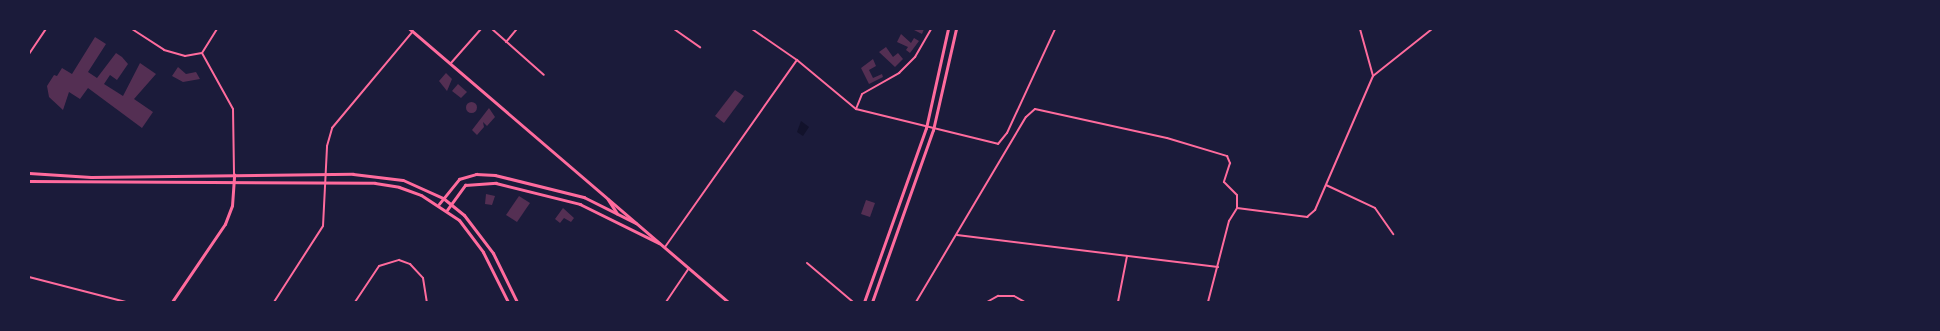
<!DOCTYPE html>
<style>
body{margin:0}
#map{position:relative;width:1940px;height:331px;overflow:hidden;background:#1b1b3a;font-family:"Open Sans",sans-serif}
div>[style]{position:absolute}
[style*='--x']{left:calc(var(--x)*1px);top:calc(var(--y)*1px);width:calc(var(--w)*1px);rotate:calc(var(--a)*1deg)}
.water>*{inset:0;background:#12122b}
.building>*{inset:0;background:#542f53}
.round{border-radius:50%}
.minor>*{height:2px;margin:-1px;padding:0 1px;transform-origin:1px;border-radius:1px;background:#ff6b9d}
.tertiary>*{height:2.5px;margin:-1.25px;padding:0 1.25px;transform-origin:1.25px;border-radius:1.25px;background:#ff6b9d}
.primary>*{height:3px;margin:-1.5px;padding:0 1.5px;transform-origin:1.5px;border-radius:1.5px;background:#ff6b9d}
span{translate:-50% -50%;white-space:nowrap;text-align:center;line-height:1.15;-webkit-text-stroke:3px #1b1b3a;paint-order:stroke}
.frame{position:absolute;inset:0;border:30px solid #1b1b3a;pointer-events:none}
</style>
<div id="map">
<div class="water">
<div style="clip-path:polygon(801px 121px,809px 127px,803px 136px,797px 132px)"></div>
</div>
<div class="building">
<div style="clip-path:polygon(912px 29px,924px 29px,922px 34px)"></div>
<div style="clip-path:polygon(901px 34px,911px 43px,914px 38px,919px 41px,910px 53px,906px 50px,908px 47px,897px 42px)"></div>
<div style="clip-path:polygon(95px 37px,106px 44px,88px 72px,97px 78px,116px 53px,122px 57px,128px 64px,117px 80px,110px 75px,104px 84px,123px 96px,140px 63px,156px 74px,134px 99px,153px 112px,142px 128px,88px 88px,80px 99px,69px 92px,63px 110px,49px 97px,47px 86px,54px 75px,57px 76px,62px 68px,72px 74px)"></div>
<div style="clip-path:polygon(886px 47px,893px 57px,898px 53px,903px 59px,895px 67px,879px 52px)"></div>
<div style="clip-path:polygon(873px 59px,876px 66px,869px 70px,873px 78px,882px 74px,883px 77px,869px 84px,861px 68px)"></div>
<div style="clip-path:polygon(178px 67px,186px 74px,196px 72px,200px 79px,183px 82px,172px 76px)"></div>
<div style="clip-path:polygon(446px 73px,452px 79px,447px 91px,439px 81px)"></div>
<div style="clip-path:polygon(458px 84px,467px 92px,461px 98px,452px 91px)"></div>
<div style="clip-path:polygon(735px 90px,744px 96px,724px 123px,715px 116px)"></div>
<div class="round" style="left:465.5px;top:101.5px;width:11px;height:11px"></div>
<div style="clip-path:polygon(489px 108px,495px 117px,487px 126px,483px 122px,484px 127px,477px 135px,472px 130px)"></div>
<div style="clip-path:polygon(486px 194px,495px 196px,492px 205px,485px 204px)"></div>
<div style="clip-path:polygon(519px 196px,530px 203px,517px 222px,506px 215px)"></div>
<div style="clip-path:polygon(866px 200px,875px 203px,870px 217px,861px 214px)"></div>
<div style="clip-path:polygon(563px 208px,574px 218px,571px 222px,564px 218px,560px 223px,555px 219px)"></div>
</div>
<div class="minor">
<div style="--x:132;--y:29;--w:38;--a:33"></div>
<div style="--x:164;--y:50;--w:22;--a:16"></div>
<div style="--x:185;--y:56;--w:17;--a:-10"></div>
<div style="--x:202;--y:53;--w:28;--a:-58"></div>
<div style="--x:492;--y:29;--w:69;--a:41.5"></div>
<div style="--x:674;--y:29;--w:32;--a:35"></div>
<div style="--x:752;--y:29;--w:55;--a:34.6"></div>
<div style="--x:797;--y:60;--w:77;--a:39.7"></div>
<div style="--x:856;--y:109;--w:146;--a:13.8"></div>
<div style="--x:998;--y:144;--w:14;--a:-51"></div>
<div style="--x:1007;--y:133;--w:115;--a:-65.2"></div>
<div style="--x:1360;--y:29;--w:49;--a:74.5"></div>
<div style="--x:506;--y:42;--w:17;--a:-50"></div>
<div style="--x:202;--y:53;--w:64;--a:61"></div>
<div style="--x:233;--y:109;--w:66;--a:89.1"></div>
<div style="--x:29;--y:54;--w:30;--a:-56"></div>
<div style="--x:451;--y:63;--w:45;--a:-48.6"></div>
<div style="--x:856;--y:109;--w:16;--a:-68"></div>
<div style="--x:862;--y:94;--w:43;--a:-29.6"></div>
<div style="--x:899;--y:73;--w:23;--a:-45"></div>
<div style="--x:915;--y:57;--w:32;--a:-60"></div>
<div style="--x:1326;--y:185;--w:54;--a:25.1"></div>
<div style="--x:1375;--y:208;--w:32;--a:55"></div>
<div style="--x:1237;--y:208;--w:71;--a:7.3"></div>
<div style="--x:1307;--y:217;--w:11;--a:-41"></div>
<div style="--x:1315;--y:210;--w:146;--a:-66.6"></div>
<div style="--x:1373;--y:76;--w:75;--a:-38.5"></div>
<div style="--x:957;--y:235;--w:263;--a:7"></div>
<div style="--x:665;--y:247;--w:229;--a:-54.8"></div>
<div style="--x:807;--y:263;--w:60;--a:40.3"></div>
<div style="--x:29;--y:277;--w:100;--a:14.5"></div>
<div style="--x:274;--y:302;--w:90;--a:-57.2"></div>
<div style="--x:323;--y:226;--w:80;--a:-87.1"></div>
<div style="--x:327;--y:146;--w:19;--a:-74"></div>
<div style="--x:332;--y:128;--w:126;--a:-50.1"></div>
<div style="--x:355;--y:302;--w:43;--a:-56.3"></div>
<div style="--x:379;--y:266;--w:21;--a:-17"></div>
<div style="--x:399;--y:260;--w:12;--a:20"></div>
<div style="--x:410;--y:264;--w:19;--a:47"></div>
<div style="--x:423;--y:278;--w:24;--a:81"></div>
<div style="--x:666;--y:302;--w:41;--a:-55.9"></div>
<div style="--x:916;--y:302;--w:215;--a:-59.3"></div>
<div style="--x:1026;--y:117;--w:12;--a:-42"></div>
<div style="--x:1035;--y:109;--w:135;--a:12.4"></div>
<div style="--x:1167;--y:138;--w:63;--a:16.7"></div>
<div style="--x:1227;--y:156;--w:8;--a:67"></div>
<div style="--x:1230;--y:163;--w:20;--a:108"></div>
<div style="--x:1224;--y:182;--w:18;--a:45"></div>
<div style="--x:1237;--y:195;--w:13;--a:90"></div>
<div style="--x:987;--y:302;--w:13;--a:-29"></div>
<div style="--x:998;--y:296;--w:16;--a:0"></div>
<div style="--x:1014;--y:296;--w:13;--a:29"></div>
<div style="--x:1118;--y:302;--w:47;--a:-78.9"></div>
<div style="--x:1208;--y:302;--w:84;--a:-75.5"></div>
<div style="--x:1229;--y:221;--w:15;--a:-58"></div>
</div>
<div class="tertiary">
<div style="--x:410;--y:29;--w:420;--a:40.6"></div>
<div style="--x:608;--y:199;--w:17;--a:57"></div>
<div style="--x:439;--y:204;--w:32;--a:-51"></div>
<div style="--x:459;--y:179;--w:18;--a:-16"></div>
<div style="--x:476;--y:174;--w:19;--a:3"></div>
<div style="--x:495;--y:175;--w:92;--a:13.9"></div>
<div style="--x:584;--y:197;--w:58;--a:26.6"></div>
<div style="--x:447;--y:210;--w:31;--a:-54"></div>
<div style="--x:465;--y:185;--w:31;--a:-4"></div>
<div style="--x:496;--y:183;--w:87;--a:14"></div>
<div style="--x:580;--y:204;--w:88;--a:26.3"></div>
<div style="--x:172;--y:302;--w:94;--a:-55.8"></div>
<div style="--x:225;--y:224;--w:19;--a:-69"></div>
<div style="--x:232;--y:206;--w:31;--a:-86"></div>
</div>
<div class="primary">
<div style="--x:29;--y:173;--w:62;--a:3.7"></div>
<div style="--x:91;--y:177;--w:262;--a:-0.7"></div>
<div style="--x:353;--y:174;--w:50;--a:6.8"></div>
<div style="--x:403;--y:180;--w:44;--a:24.2"></div>
<div style="--x:443;--y:198;--w:27;--a:39"></div>
<div style="--x:464;--y:215;--w:48;--a:52.7"></div>
<div style="--x:493;--y:253;--w:55;--a:63.9"></div>
<div style="--x:29;--y:181;--w:346;--a:0.3"></div>
<div style="--x:375;--y:183;--w:24;--a:9"></div>
<div style="--x:399;--y:187;--w:23;--a:20"></div>
<div style="--x:421;--y:195;--w:45;--a:33.3"></div>
<div style="--x:459;--y:220;--w:40;--a:53"></div>
<div style="--x:483;--y:252;--w:56;--a:63.4"></div>
<div style="--x:864;--y:302;--w:185;--a:-70.4"></div>
<div style="--x:926;--y:128;--w:101;--a:-77.5"></div>
<div style="--x:872;--y:302;--w:182;--a:-70.5"></div>
<div style="--x:933;--y:130;--w:104;--a:-77.2"></div>
</div>
<div class="frame"></div>
</div>
